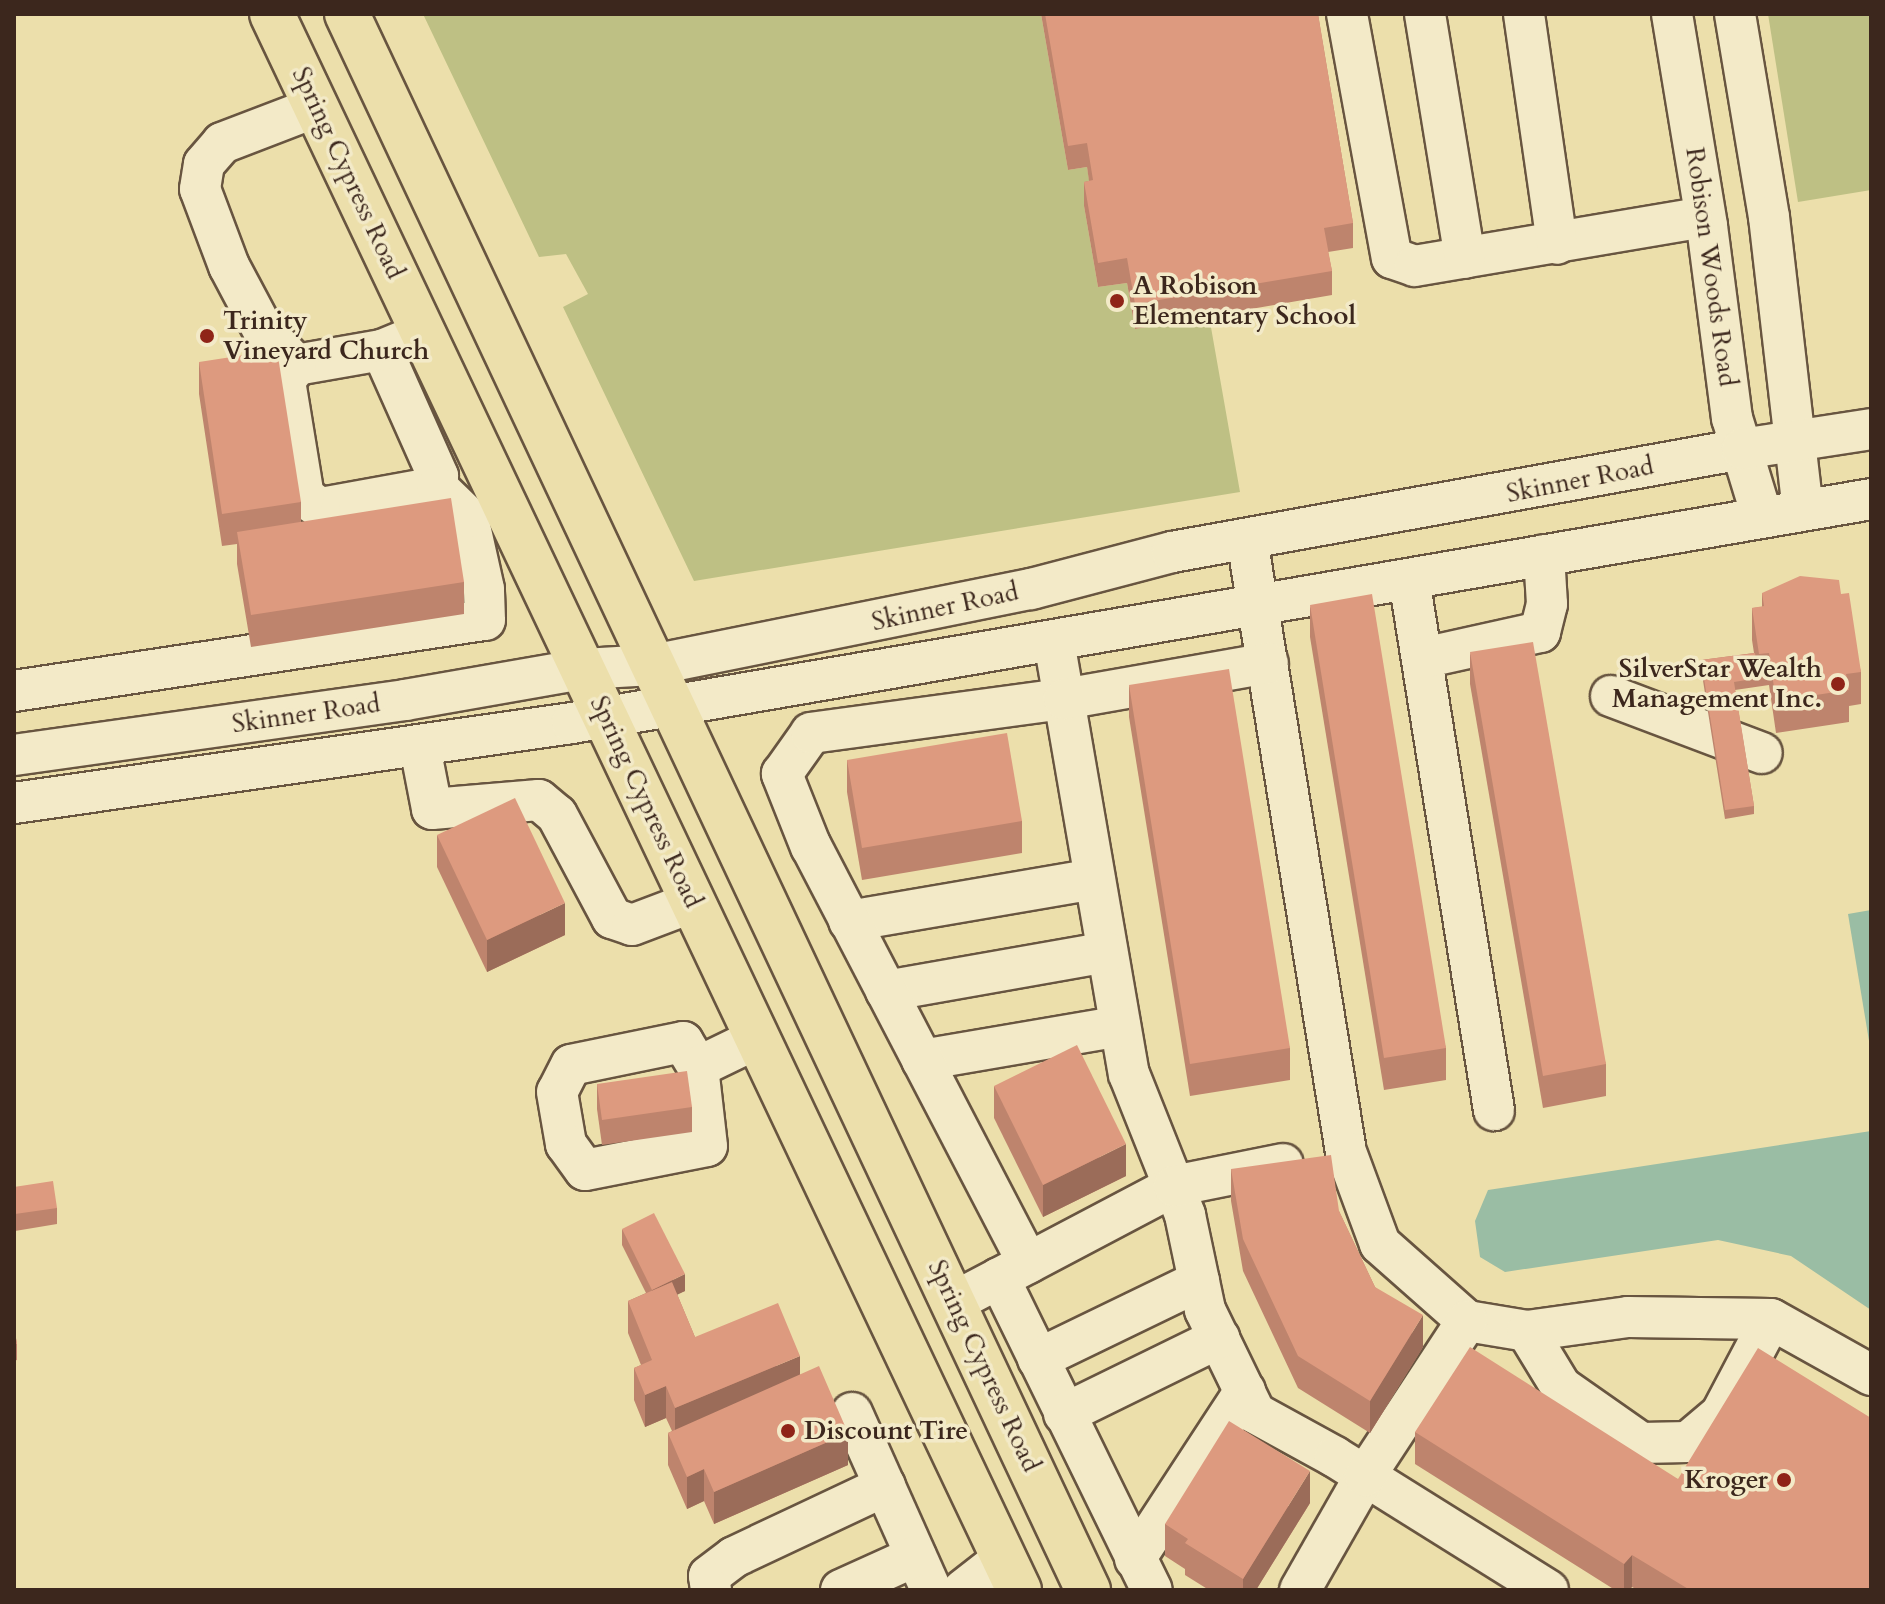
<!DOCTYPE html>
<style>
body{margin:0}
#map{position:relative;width:1885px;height:1604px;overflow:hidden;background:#ecdfab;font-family:Cardo,serif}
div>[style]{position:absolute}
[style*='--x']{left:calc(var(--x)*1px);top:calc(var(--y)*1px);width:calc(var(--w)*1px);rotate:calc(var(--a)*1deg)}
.green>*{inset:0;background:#bec084}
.water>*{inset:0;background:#9abda4}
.roads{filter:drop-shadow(2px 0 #685540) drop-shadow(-2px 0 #685540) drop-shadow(0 2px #685540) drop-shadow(0 -2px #685540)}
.minor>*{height:40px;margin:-20px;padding:0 20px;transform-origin:20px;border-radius:20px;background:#f3eac8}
.major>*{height:44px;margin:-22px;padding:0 22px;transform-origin:22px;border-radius:22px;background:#ecdfab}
.wall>*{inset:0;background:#be846d}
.shaded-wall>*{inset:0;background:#9b6c59}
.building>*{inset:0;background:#dd9a7f}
.dots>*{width:22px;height:22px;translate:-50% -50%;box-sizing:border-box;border:4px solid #f3eac8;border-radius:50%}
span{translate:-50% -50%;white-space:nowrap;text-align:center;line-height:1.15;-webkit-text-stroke:7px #f3eac8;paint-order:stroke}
.street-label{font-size:26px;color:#3c271d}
.poi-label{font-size:26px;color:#3c271d;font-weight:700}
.left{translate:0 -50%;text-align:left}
.right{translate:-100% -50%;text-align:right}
.frame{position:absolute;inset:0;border:16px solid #3c271d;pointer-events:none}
</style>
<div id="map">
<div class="green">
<div style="clip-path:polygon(423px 14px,1041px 14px,1068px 170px,1087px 167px,1093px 204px,1084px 206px,1098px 287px,1127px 283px,1135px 329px,1209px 316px,1240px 492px,694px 581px,563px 307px,588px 294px,566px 254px,539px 257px)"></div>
<div style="clip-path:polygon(1768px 14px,1871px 14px,1871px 190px,1798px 202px)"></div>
</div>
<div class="water">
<div style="clip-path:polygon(1871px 910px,1871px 1053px,1848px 914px)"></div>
<div style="clip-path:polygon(1871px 1131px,1871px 1310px,1791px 1256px,1718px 1240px,1505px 1272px,1480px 1257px,1475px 1221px,1488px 1190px)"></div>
</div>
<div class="roads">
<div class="minor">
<div style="--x:1347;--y:14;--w:248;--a:79.6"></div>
<div style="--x:1392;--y:258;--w:24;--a:19"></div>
<div style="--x:1415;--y:266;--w:294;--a:-9.6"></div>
<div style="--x:1425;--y:14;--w:247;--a:80.7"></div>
<div style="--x:1524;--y:14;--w:232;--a:81.8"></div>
<div style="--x:1672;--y:14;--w:215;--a:80.6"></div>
<div style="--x:1707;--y:226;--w:194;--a:82.6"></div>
<div style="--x:1732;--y:418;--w:102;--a:73"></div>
<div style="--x:1735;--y:14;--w:206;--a:80.5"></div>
<div style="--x:1769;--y:217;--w:295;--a:83.4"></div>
<div style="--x:382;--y:350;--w:138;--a:66"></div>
<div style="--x:438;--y:476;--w:11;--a:95"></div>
<div style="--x:437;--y:487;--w:119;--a:169.8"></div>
<div style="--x:320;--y:508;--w:19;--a:-145"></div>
<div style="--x:304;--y:497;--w:118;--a:-99.3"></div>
<div style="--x:285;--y:381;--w:19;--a:-55"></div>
<div style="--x:296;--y:365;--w:87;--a:-9.9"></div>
<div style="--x:382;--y:350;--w:44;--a:-22.5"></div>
<div style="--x:296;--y:365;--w:48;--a:-133.3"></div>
<div style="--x:263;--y:330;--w:72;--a:-118"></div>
<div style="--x:229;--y:266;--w:82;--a:-110.6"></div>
<div style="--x:200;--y:189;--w:25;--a:-81"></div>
<div style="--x:204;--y:164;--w:28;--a:-49"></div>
<div style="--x:222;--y:143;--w:101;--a:-21"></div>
<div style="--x:1247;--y:539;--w:621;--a:80.83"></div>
<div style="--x:1346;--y:1152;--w:98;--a:69.7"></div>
<div style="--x:1380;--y:1244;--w:116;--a:41.5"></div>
<div style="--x:1467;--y:1321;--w:61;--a:9.5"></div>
<div style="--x:1527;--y:1331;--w:102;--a:-7.9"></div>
<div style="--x:1628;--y:1317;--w:143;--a:0.8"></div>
<div style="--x:1771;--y:1319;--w:115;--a:29.2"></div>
<div style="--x:1409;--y:579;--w:538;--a:80.91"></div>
<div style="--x:1054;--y:641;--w:439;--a:80.2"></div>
<div style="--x:1129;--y:1074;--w:152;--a:68.3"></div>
<div style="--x:1185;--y:1215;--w:97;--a:78.1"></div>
<div style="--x:1205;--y:1310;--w:114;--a:64.1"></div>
<div style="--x:1255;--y:1413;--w:91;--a:28.8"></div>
<div style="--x:1335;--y:1457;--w:251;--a:32"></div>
<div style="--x:1423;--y:658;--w:120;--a:-12.5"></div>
<div style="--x:1540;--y:632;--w:29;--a:-76"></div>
<div style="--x:1547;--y:604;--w:49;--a:-93.5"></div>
<div style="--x:14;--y:691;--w:476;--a:-8.6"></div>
<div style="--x:485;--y:620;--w:31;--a:-92"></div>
<div style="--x:484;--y:589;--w:74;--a:-102.5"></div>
<div style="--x:468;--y:517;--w:43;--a:-135.9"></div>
<div style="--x:1611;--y:696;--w:161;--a:20.7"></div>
<div style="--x:420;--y:747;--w:63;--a:79"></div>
<div style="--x:432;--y:809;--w:107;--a:-4.8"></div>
<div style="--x:539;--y:800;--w:23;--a:40"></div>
<div style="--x:557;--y:815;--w:117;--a:61.9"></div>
<div style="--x:612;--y:918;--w:21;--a:19"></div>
<div style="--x:632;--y:925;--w:65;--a:-20.7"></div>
<div style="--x:14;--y:755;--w:395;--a:-8"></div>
<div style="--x:405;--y:700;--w:181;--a:-9.9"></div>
<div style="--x:583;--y:669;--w:70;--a:-3.3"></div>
<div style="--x:653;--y:665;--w:386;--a:-11.4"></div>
<div style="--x:1031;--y:589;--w:146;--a:-14.7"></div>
<div style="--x:1172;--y:552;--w:579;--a:-10.24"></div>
<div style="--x:1742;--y:449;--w:131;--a:-8.8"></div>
<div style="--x:14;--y:803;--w:564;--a:-8.16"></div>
<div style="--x:572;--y:723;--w:1318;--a:-9.78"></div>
<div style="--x:849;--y:921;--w:249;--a:-9.7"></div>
<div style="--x:886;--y:991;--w:224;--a:-10"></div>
<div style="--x:922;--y:1060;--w:201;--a:-9.7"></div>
<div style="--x:698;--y:1067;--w:29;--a:-121"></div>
<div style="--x:683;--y:1042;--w:114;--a:168.4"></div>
<div style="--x:571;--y:1065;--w:30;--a:117"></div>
<div style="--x:557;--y:1092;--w:53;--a:80.2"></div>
<div style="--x:566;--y:1144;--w:32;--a:54"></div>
<div style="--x:585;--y:1170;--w:124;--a:-11.1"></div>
<div style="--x:707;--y:1146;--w:80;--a:-96.5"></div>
<div style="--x:698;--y:1067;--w:67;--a:-25.8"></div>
<div style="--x:1028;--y:1263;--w:469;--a:-117.5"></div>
<div style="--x:811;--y:847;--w:79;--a:-111.7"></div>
<div style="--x:782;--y:774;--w:50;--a:-54.7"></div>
<div style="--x:811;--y:733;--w:255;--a:-7.7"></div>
<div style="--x:1064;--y:699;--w:207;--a:-10"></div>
<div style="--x:999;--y:1278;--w:347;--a:63.9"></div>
<div style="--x:954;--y:1302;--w:249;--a:-27.8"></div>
<div style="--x:1174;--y:1186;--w:111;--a:-11.4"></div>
<div style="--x:1527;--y:1331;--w:66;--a:58.7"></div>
<div style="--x:1561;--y:1387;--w:98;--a:35"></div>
<div style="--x:1641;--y:1443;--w:47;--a:-1.2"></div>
<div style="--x:1688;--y:1442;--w:43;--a:-40.3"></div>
<div style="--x:1721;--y:1414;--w:107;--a:-62.2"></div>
<div style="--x:1038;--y:1359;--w:179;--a:-25.8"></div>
<div style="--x:852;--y:1413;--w:194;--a:65.9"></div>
<div style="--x:1064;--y:1414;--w:173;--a:-26.1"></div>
<div style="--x:1135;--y:1559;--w:201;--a:-56.8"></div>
<div style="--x:711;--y:1590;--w:14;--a:-98"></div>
<div style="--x:709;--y:1576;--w:31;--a:-37"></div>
<div style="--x:734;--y:1557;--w:167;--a:-25.2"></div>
<div style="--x:841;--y:1590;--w:82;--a:-24.4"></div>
<div style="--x:963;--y:1590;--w:52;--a:-38"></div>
<div style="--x:1300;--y:1590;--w:131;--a:-60.3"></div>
<div style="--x:1365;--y:1476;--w:186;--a:-56.7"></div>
</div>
<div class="major">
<div style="--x:272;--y:14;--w:1744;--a:64.64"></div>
<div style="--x:347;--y:14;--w:1742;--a:64.82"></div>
</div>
</div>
<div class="wall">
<div style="clip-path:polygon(1041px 14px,1318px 14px,1353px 223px,1353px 248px,1328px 252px,1332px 271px,1332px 295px,1135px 329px,1127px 283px,1098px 287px,1084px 206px,1084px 182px,1089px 181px,1087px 167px,1068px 170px)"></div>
<div style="clip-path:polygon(199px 362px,301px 502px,301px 522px,464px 582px,464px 614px,251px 647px,237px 564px,237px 544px,222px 546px,199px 394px)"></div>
<div style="clip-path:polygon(1762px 593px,1841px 594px,1861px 672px,1861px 704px,1849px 706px,1849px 722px,1776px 733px,1769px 685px,1735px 690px,1754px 806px,1754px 814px,1725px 819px,1701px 668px,1701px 660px,1754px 653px,1752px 640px,1752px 608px,1762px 607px)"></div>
<div style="clip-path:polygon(1310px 605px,1446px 1048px,1446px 1080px,1384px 1090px,1310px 637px)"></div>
<div style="clip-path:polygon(1470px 652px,1606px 1064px,1606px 1096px,1543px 1108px,1470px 684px)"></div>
<div style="clip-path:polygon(1129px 685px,1290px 1048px,1290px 1080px,1190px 1096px,1129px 717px)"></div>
<div style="clip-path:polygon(847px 760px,1022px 821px,1022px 853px,862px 880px,847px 792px)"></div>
<div style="clip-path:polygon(437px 835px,565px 935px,487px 972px,437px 867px)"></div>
<div style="clip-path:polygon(597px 1084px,692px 1107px,692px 1132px,602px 1145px,597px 1109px)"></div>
<div style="clip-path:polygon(994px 1086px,1126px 1176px,1043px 1217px,994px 1118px)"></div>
<div style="clip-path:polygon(1231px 1169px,1339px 1211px,1375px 1287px,1423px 1347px,1370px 1433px,1298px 1388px,1243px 1271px,1231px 1201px)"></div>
<div style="clip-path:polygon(14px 1187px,57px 1208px,57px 1224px,15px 1231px)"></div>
<div style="clip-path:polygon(622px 1229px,685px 1291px,677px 1294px,695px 1337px,800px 1374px,848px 1465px,714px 1524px,704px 1501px,687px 1509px,668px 1465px,668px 1433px,672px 1431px,666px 1418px,645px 1427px,634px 1400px,634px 1368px,641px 1365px,628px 1333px,628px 1301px,646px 1293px,622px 1245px)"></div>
<div style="clip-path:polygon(14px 1327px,17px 1344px,17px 1360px,14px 1361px)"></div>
<div style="clip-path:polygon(1415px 1432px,1678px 1479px,1871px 1590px,1638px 1590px,1632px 1587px,1629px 1590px,1615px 1590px,1415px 1464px)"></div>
<div style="clip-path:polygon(1310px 1503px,1256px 1590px,1209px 1590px,1185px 1575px,1185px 1569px,1165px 1556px,1165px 1524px)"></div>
</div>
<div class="shaded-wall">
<div style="clip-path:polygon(565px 903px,565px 935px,487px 972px,487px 940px)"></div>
<div style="clip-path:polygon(1126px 1144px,1126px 1176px,1043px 1217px,1043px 1185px)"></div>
<div style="clip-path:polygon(685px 1274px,685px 1291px,652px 1307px,652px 1290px)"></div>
<div style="clip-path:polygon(1423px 1315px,1423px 1347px,1370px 1433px,1370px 1401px)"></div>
<div style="clip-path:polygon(800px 1356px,800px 1388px,675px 1440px,675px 1408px)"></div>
<div style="clip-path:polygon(666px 1386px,666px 1418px,645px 1427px,645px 1395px)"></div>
<div style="clip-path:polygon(848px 1433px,848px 1465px,714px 1524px,714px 1492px)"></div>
<div style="clip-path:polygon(704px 1469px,704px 1501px,687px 1509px,687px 1477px)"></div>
<div style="clip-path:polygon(1310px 1471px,1310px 1503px,1256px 1590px,1243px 1590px,1243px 1579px)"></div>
<div style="clip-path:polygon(1632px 1555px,1632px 1587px,1629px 1590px,1624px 1590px,1624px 1564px)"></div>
</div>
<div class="building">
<div style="clip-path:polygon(1045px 14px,1318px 14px,1353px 223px,1324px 228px,1332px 271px,1135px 304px,1127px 258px,1098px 263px,1084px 182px,1093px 180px,1087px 143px,1068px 146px)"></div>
<div style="clip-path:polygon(277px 350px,301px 502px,222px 514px,199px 362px)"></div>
<div style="clip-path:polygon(451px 498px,464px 582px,251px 615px,237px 532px)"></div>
<div style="clip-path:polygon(1800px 576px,1839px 580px,1841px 594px,1849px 593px,1861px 672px,1846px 674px,1849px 690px,1776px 701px,1769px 653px,1759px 654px,1752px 608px,1764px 606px,1762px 593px)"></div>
<div style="clip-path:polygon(1372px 594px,1446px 1048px,1384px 1058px,1310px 605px)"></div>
<div style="clip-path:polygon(1533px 642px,1606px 1064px,1543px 1076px,1470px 652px)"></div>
<div style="clip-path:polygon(1755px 653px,1759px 678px,1734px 682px,1754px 806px,1725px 810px,1701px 660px)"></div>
<div style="clip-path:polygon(1229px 669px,1290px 1048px,1190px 1064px,1129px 685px)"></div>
<div style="clip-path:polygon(1007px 733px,1022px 821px,862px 848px,847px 760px)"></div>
<div style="clip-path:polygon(515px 798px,565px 903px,487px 940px,437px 835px)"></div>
<div style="clip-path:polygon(1077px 1045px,1126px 1144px,1043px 1185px,994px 1086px)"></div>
<div style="clip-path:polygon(687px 1071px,692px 1107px,602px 1120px,597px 1084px)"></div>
<div style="clip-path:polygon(1331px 1155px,1339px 1211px,1375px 1287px,1423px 1315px,1370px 1401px,1298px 1356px,1243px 1239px,1231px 1169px)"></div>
<div style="clip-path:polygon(53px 1181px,57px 1208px,15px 1214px,14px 1187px)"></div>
<div style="clip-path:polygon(654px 1213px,685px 1274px,652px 1290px,622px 1229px)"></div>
<div style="clip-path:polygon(672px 1282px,695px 1337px,778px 1303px,800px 1356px,675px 1408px,666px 1386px,645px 1395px,634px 1368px,652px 1360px,628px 1301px)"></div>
<div style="clip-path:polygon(14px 1327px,17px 1344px,14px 1344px)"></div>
<div style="clip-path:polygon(1470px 1347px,1678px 1479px,1758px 1348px,1871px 1418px,1871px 1590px,1690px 1590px,1632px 1555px,1624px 1564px,1415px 1432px)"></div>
<div style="clip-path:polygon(819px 1366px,848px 1433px,714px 1492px,704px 1469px,687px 1477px,668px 1433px)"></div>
<div style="clip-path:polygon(1229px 1421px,1310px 1471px,1243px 1579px,1185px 1543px,1188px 1539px,1165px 1524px)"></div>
</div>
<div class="dots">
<div style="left:1117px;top:301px;background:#8f2418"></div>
<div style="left:207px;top:336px;background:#8f2418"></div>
<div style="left:1838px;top:684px;background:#8f2418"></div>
<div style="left:788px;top:1431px;background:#8f2418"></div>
<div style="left:1784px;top:1480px;background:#8f2418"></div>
</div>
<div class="street-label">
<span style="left:348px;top:173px;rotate:65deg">Spring Cypress Road</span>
<span style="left:1711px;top:267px;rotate:82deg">Robison Woods Road</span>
<span style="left:1580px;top:480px;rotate:-11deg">Skinner Road</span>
<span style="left:945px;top:607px;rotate:-12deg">Skinner Road</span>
<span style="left:306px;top:714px;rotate:-8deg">Skinner Road</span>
<span style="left:646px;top:802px;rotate:65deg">Spring Cypress Road</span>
<span style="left:984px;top:1366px;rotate:65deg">Spring Cypress Road</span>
</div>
<div class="poi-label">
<span class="left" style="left:1133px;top:301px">A Robison<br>Elementary School</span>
<span class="left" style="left:223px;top:336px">Trinity<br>Vineyard Church</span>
<span class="right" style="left:1822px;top:684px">SilverStar Wealth<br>Management Inc.</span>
<span class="left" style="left:804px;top:1431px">Discount Tire</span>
<span class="right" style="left:1768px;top:1480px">Kroger</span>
</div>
<div class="frame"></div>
</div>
